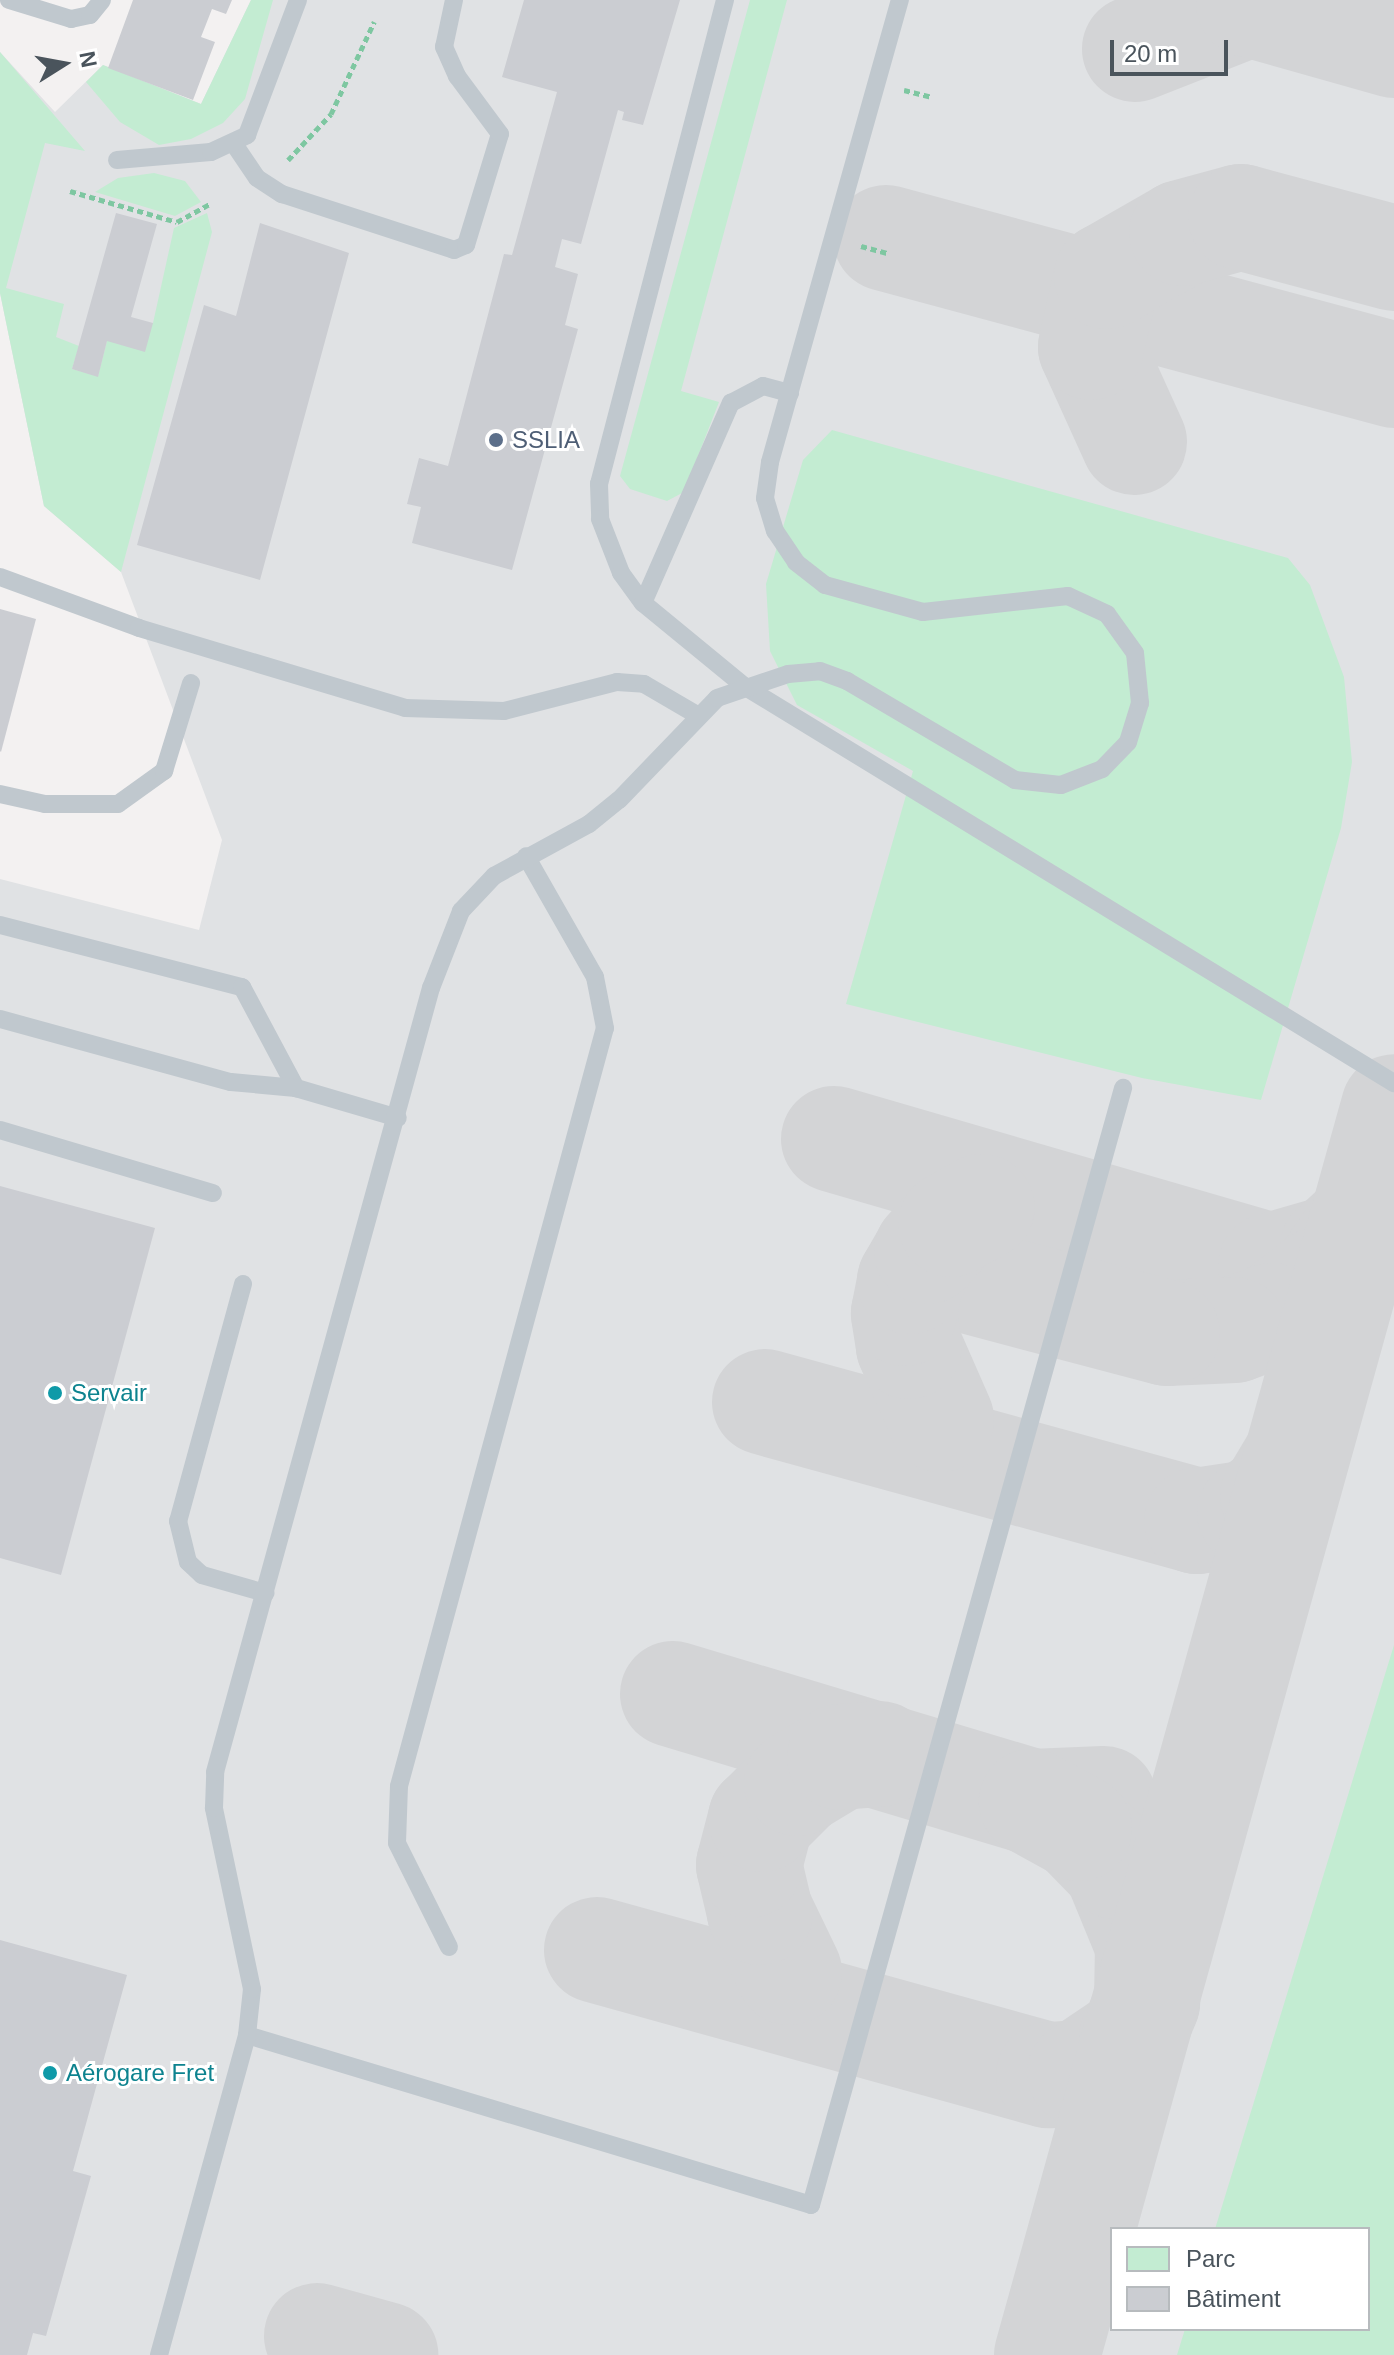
<!DOCTYPE html>
<meta charset="utf-8">
<style>
body{margin:0}
#map{position:relative;width:1394px;height:2355px;overflow:hidden;background:#f3f1f1;font-family:Helvetica,sans-serif}
div>[style]{position:absolute}
[style*='--x']{left:calc(var(--x)*1px);top:calc(var(--y)*1px);width:calc(var(--w)*1px);rotate:calc(var(--a)*1deg)}
.airport>*{inset:0;background:#e0e2e4}
.green>*{inset:0;background:#c3ecd2}
.taxiway>*{height:106px;margin:-53px;padding:0 53px;transform-origin:53px;border-radius:53px;background:#d3d4d6}
.building>*{inset:0;background:#cbcdd2}
.path>*{height:5px;margin-top:-2.5px;transform-origin:0;background:repeating-linear-gradient(90deg,#7ec7a1 0 6px,transparent 0 10px)}
.service>*{height:18px;margin:-9px;padding:0 9px;transform-origin:9px;border-radius:9px;background:#c0c8ce}
.dots>*{width:22px;height:22px;translate:-50% -50%;box-sizing:border-box;border:4px solid #fff;border-radius:50%}
span{translate:-50% -50%;white-space:nowrap;text-align:center;line-height:1.15;-webkit-text-stroke:6px #fff;paint-order:stroke}
.service-label{font-size:24px;color:#4e5e75}
.left{translate:0 -50%;text-align:left}
.culture-label{font-size:24px;color:#0d838f}
.legend{position:absolute;left:1110px;top:2227px;width:260px;height:104px;box-sizing:border-box;background:#fff;border:2px solid #b7bbbe;margin:0;padding:10px 14px;list-style:none;font-size:24px;color:#4a545c}
.legend li{display:flex;align-items:center;gap:16px;height:40px}
.legend b{width:40px;border:2px solid #b7bbbe}
.north{position:absolute;left:24px;top:24px;width:80px;height:80px;-webkit-text-stroke:6px #fff;paint-order:stroke;rotate:79deg;font-size:22px;font-weight:700;line-height:32px;text-align:center;color:#4a545c}
.north::after{content:'';display:block;margin:auto;width:28px;height:36px;background:#4a545c;clip-path:polygon(50% 0,100% 100%,50% 72%,0 100%)}
.scale{position:absolute;left:1110px;top:40px;width:118px;height:36px;box-sizing:border-box;border:4px solid #4a545c;border-top:0;padding-left:10px;font-size:24px;line-height:28px;white-space:nowrap;color:#4a545c;-webkit-text-stroke:6px #fff;paint-order:stroke}
</style>
<div id="map">
<div class="airport">
<div style="clip-path:polygon(evenodd,251px 0,1394px 0,1394px 2355px,0 2355px,0 879px,199px 930px,222px 840px,121px 572px,44px 506px,0 293px,0 52px,55px 112px,103px 65px,201px 104px,251px 0,1112px 2229px,1368px 2229px,1368px 2329px,1112px 2329px,1112px 2229px)"></div>
</div>
<div class="green">
<div style="clip-path:polygon(251px 0,273px 0,245px 99px,223px 123px,191px 139px,159px 145px,120px 122px,86px 82px,103px 65px,201px 104px)"></div>
<div style="clip-path:polygon(750px 0,787px 0,681px 391px,719px 402px,684px 492px,667px 501px,630px 489px,620px 476px)"></div>
<div style="clip-path:polygon(0 52px,85px 151px,45px 143px,6px 288px,64px 304px,56px 337px,79px 346px,72px 369px,98px 376px,107px 341px,153px 323px,174px 228px,207px 213px,212px 232px,121px 572px,44px 506px,0 293px)"></div>
<div style="clip-path:polygon(154px 173px,185px 181px,201px 202px,175px 216px,95px 192px,118px 178px)"></div>
<div style="clip-path:polygon(832px 430px,1288px 558px,1310px 585px,1344px 677px,1352px 762px,1341px 828px,1261px 1100px,1142px 1078px,846px 1004px,913px 771px,797px 705px,770px 651px,766px 584px,803px 460px)"></div>
<div style="clip-path:polygon(1394px 1645px,1394px 2355px,1177px 2355px,1185px 2329px,1368px 2329px,1368px 2229px,1215px 2229px)"></div>
</div>
<div class="taxiway">
<div style="--x:1135;--y:49;--w:123;--a:-21.5"></div>
<div style="--x:1249;--y:4;--w:151;--a:15.8"></div>
<div style="--x:886;--y:238;--w:526;--a:15.09"></div>
<div style="--x:1134;--y:442;--w:104;--a:-114.4"></div>
<div style="--x:1091;--y:347;--w:73;--a:-77.3"></div>
<div style="--x:1107;--y:276;--w:86;--a:-29.8"></div>
<div style="--x:1182;--y:233;--w:61;--a:-15.2"></div>
<div style="--x:1241;--y:217;--w:158;--a:15"></div>
<div style="--x:834;--y:1139;--w:455;--a:16.2"></div>
<div style="--x:1271;--y:1266;--w:65;--a:-16.2"></div>
<div style="--x:1333;--y:1248;--w:41;--a:-43"></div>
<div style="--x:1363;--y:1220;--w:70;--a:124.6"></div>
<div style="--x:1323;--y:1278;--w:64;--a:143.3"></div>
<div style="--x:1272;--y:1316;--w:40;--a:159.8"></div>
<div style="--x:1234;--y:1330;--w:67;--a:177.4"></div>
<div style="--x:1167;--y:1333;--w:208;--a:-165.2"></div>
<div style="--x:765;--y:1402;--w:448;--a:15.4"></div>
<div style="--x:1197;--y:1521;--w:54;--a:-8.6"></div>
<div style="--x:1250;--y:1513;--w:29;--a:-36"></div>
<div style="--x:1273;--y:1496;--w:41;--a:-59"></div>
<div style="--x:941;--y:1419;--w:80;--a:-113.7"></div>
<div style="--x:909;--y:1346;--w:33;--a:-99"></div>
<div style="--x:904;--y:1313;--w:33;--a:-79"></div>
<div style="--x:910;--y:1281;--w:34;--a:-60"></div>
<div style="--x:927;--y:1251;--w:36;--a:-48"></div>
<div style="--x:951;--y:1224;--w:35;--a:-29"></div>
<div style="--x:673;--y:1694;--w:375;--a:16.7"></div>
<div style="--x:1032;--y:1802;--w:72;--a:-2.4"></div>
<div style="--x:597;--y:1950;--w:469;--a:15.5"></div>
<div style="--x:1049;--y:2075;--w:31;--a:-4"></div>
<div style="--x:1080;--y:2073;--w:63;--a:-33.9"></div>
<div style="--x:1132;--y:2038;--w:39;--a:-67"></div>
<div style="--x:1147;--y:2002;--w:58;--a:-89"></div>
<div style="--x:1148;--y:1944;--w:84;--a:-112.3"></div>
<div style="--x:1116;--y:1866;--w:53;--a:-134.2"></div>
<div style="--x:1079;--y:1828;--w:54;--a:-151"></div>
<div style="--x:789;--y:1972;--w:67;--a:-115.8"></div>
<div style="--x:760;--y:1912;--w:48;--a:-103.2"></div>
<div style="--x:749;--y:1865;--w:48;--a:-75.4"></div>
<div style="--x:761;--y:1819;--w:51;--a:-45"></div>
<div style="--x:797;--y:1783;--w:50;--a:-31.2"></div>
<div style="--x:840;--y:1757;--w:40;--a:-4.3"></div>
<div style="--x:317;--y:2336;--w:71;--a:15.6"></div>
<div style="--x:1047;--y:2355;--w:1295;--a:-74.46"></div>
</div>
<div class="building">
<div style="clip-path:polygon(133px 0,232px 0,226px 14px,212px 9px,201px 37px,215px 42px,193px 100px,108px 68px)"></div>
<div style="clip-path:polygon(524px 0,680px 0,643px 125px,622px 120px,624px 112px,618px 110px,581px 244px,562px 239px,555px 267px,578px 274px,565px 325px,578px 329px,512px 570px,412px 543px,421px 507px,407px 504px,419px 458px,448px 466px,504px 254px,512px 255px,557px 92px,502px 77px)"></div>
<div style="clip-path:polygon(116px 213px,157px 224px,131px 317px,153px 323px,145px 352px,107px 341px,98px 377px,72px 369px)"></div>
<div style="clip-path:polygon(260px 223px,349px 253px,260px 580px,137px 545px,204px 305px,236px 316px)"></div>
<div style="clip-path:polygon(0 609px,36px 619px,1px 752px,0 751px)"></div>
<div style="clip-path:polygon(0 1186px,155px 1228px,61px 1575px,0 1558px)"></div>
<div style="clip-path:polygon(0 1940px,127px 1975px,73px 2171px,91px 2176px,46px 2336px,33px 2333px,27px 2355px,0 2355px)"></div>
</div>
<div class="path">
<div style="--x:904;--y:90;--w:29;--a:14"></div>
<div style="--x:288;--y:160;--w:63;--a:-46.9"></div>
<div style="--x:331;--y:114;--w:102;--a:-64.9"></div>
<div style="--x:70;--y:191;--w:111;--a:16.2"></div>
<div style="--x:177;--y:222;--w:37;--a:-29"></div>
<div style="--x:861;--y:246;--w:28;--a:15"></div>
</div>
<div class="service">
<div style="--x:9;--y:0;--w:65;--a:17"></div>
<div style="--x:71;--y:19;--w:19;--a:-12"></div>
<div style="--x:90;--y:15;--w:19;--a:-51"></div>
<div style="--x:725;--y:0;--w:500;--a:104.59"></div>
<div style="--x:599;--y:484;--w:35;--a:88"></div>
<div style="--x:600;--y:519;--w:58;--a:68.7"></div>
<div style="--x:621;--y:573;--w:37;--a:54"></div>
<div style="--x:643;--y:603;--w:131;--a:39.4"></div>
<div style="--x:744;--y:686;--w:762;--a:31.42"></div>
<div style="--x:234;--y:144;--w:41;--a:55.9"></div>
<div style="--x:257;--y:178;--w:30;--a:33"></div>
<div style="--x:282;--y:194;--w:181;--a:18"></div>
<div style="--x:454;--y:250;--w:13;--a:-23"></div>
<div style="--x:466;--y:245;--w:116;--a:-73"></div>
<div style="--x:500;--y:134;--w:72;--a:-126.6"></div>
<div style="--x:457;--y:76;--w:32;--a:-114"></div>
<div style="--x:444;--y:47;--w:48;--a:-78"></div>
<div style="--x:117;--y:160;--w:94;--a:-4.9"></div>
<div style="--x:211;--y:152;--w:40;--a:-25"></div>
<div style="--x:247;--y:135;--w:144;--a:-69.3"></div>
<div style="--x:0;--y:577;--w:148;--a:20.1"></div>
<div style="--x:139;--y:628;--w:278;--a:16.7"></div>
<div style="--x:405;--y:708;--w:99;--a:1.7"></div>
<div style="--x:504;--y:711;--w:117;--a:-14.4"></div>
<div style="--x:617;--y:682;--w:27;--a:4"></div>
<div style="--x:644;--y:684;--w:61;--a:30.3"></div>
<div style="--x:643;--y:603;--w:219;--a:-66.3"></div>
<div style="--x:731;--y:403;--w:36;--a:-28"></div>
<div style="--x:763;--y:386;--w:28;--a:15"></div>
<div style="--x:0;--y:794;--w:46;--a:12.5"></div>
<div style="--x:45;--y:804;--w:73;--a:0"></div>
<div style="--x:118;--y:804;--w:57;--a:-35.7"></div>
<div style="--x:164;--y:771;--w:92;--a:-72.9"></div>
<div style="--x:0;--y:925;--w:250;--a:14.4"></div>
<div style="--x:242;--y:987;--w:115;--a:61.9"></div>
<div style="--x:0;--y:1019;--w:239;--a:15.3"></div>
<div style="--x:231;--y:1082;--w:65;--a:5.3"></div>
<div style="--x:296;--y:1088;--w:106;--a:16.4"></div>
<div style="--x:0;--y:1130;--w:222;--a:16.5"></div>
<div style="--x:243;--y:1284;--w:246;--a:105.3"></div>
<div style="--x:178;--y:1521;--w:42;--a:76.3"></div>
<div style="--x:188;--y:1562;--w:19;--a:43"></div>
<div style="--x:202;--y:1575;--w:66;--a:15.9"></div>
<div style="--x:449;--y:1947;--w:116;--a:-116.6"></div>
<div style="--x:397;--y:1843;--w:57;--a:-88"></div>
<div style="--x:399;--y:1786;--w:785;--a:-74.8"></div>
<div style="--x:605;--y:1028;--w:52;--a:-101.1"></div>
<div style="--x:595;--y:977;--w:139;--a:-119.7"></div>
<div style="--x:247;--y:2035;--w:589;--a:16.77"></div>
<div style="--x:811;--y:2205;--w:1160;--a:-74.39"></div>
<div style="--x:159;--y:2355;--w:332;--a:-74.6"></div>
<div style="--x:247;--y:2035;--w:46;--a:-83.8"></div>
<div style="--x:252;--y:1989;--w:185;--a:-101.9"></div>
<div style="--x:214;--y:1808;--w:36;--a:-88"></div>
<div style="--x:215;--y:1772;--w:813;--a:-74.6"></div>
<div style="--x:431;--y:988;--w:83;--a:-68.7"></div>
<div style="--x:461;--y:911;--w:48;--a:-46.7"></div>
<div style="--x:494;--y:876;--w:108;--a:-28.7"></div>
<div style="--x:589;--y:824;--w:38;--a:-39"></div>
<div style="--x:619;--y:800;--w:141;--a:-46.1"></div>
<div style="--x:717;--y:698;--w:75;--a:-18.7"></div>
<div style="--x:788;--y:674;--w:32;--a:-5"></div>
<div style="--x:820;--y:671;--w:29;--a:20"></div>
<div style="--x:847;--y:681;--w:195;--a:30.5"></div>
<div style="--x:1015;--y:780;--w:46;--a:6.2"></div>
<div style="--x:1061;--y:785;--w:44;--a:-21.3"></div>
<div style="--x:1102;--y:769;--w:37;--a:-46"></div>
<div style="--x:1128;--y:742;--w:41;--a:-72.9"></div>
<div style="--x:1140;--y:703;--w:50;--a:-95.7"></div>
<div style="--x:1135;--y:653;--w:48;--a:-125.7"></div>
<div style="--x:1107;--y:614;--w:43;--a:-155.2"></div>
<div style="--x:1068;--y:596;--w:146;--a:173.7"></div>
<div style="--x:923;--y:612;--w:102;--a:-164.6"></div>
<div style="--x:825;--y:585;--w:37;--a:-142"></div>
<div style="--x:796;--y:562;--w:37;--a:-124"></div>
<div style="--x:775;--y:531;--w:34;--a:-107"></div>
<div style="--x:765;--y:498;--w:36;--a:-82"></div>
<div style="--x:770;--y:462;--w:480;--a:-74.3"></div>
</div>
<div class="dots">
<div style="left:496px;top:440px;background:#5c6f8a"></div>
<div style="left:55px;top:1393px;background:#0f9aa8"></div>
<div style="left:50px;top:2073px;background:#0f9aa8"></div>
</div>
<div class="service-label">
<span class="left" style="left:512px;top:440px">SSLIA</span>
</div>
<div class="culture-label">
<span class="left" style="left:71px;top:1393px">Servair</span>
<span class="left" style="left:66px;top:2073px">Aérogare Fret</span>
</div>
<ul class="legend">
<li><b style="height:22px;background:#c3ecd2"></b>Parc</li>
<li><b style="height:22px;background:#cbcdd2"></b>Bâtiment</li>
</ul>
<div class="north">N</div>
<div class="scale">20 m</div>
</div>
